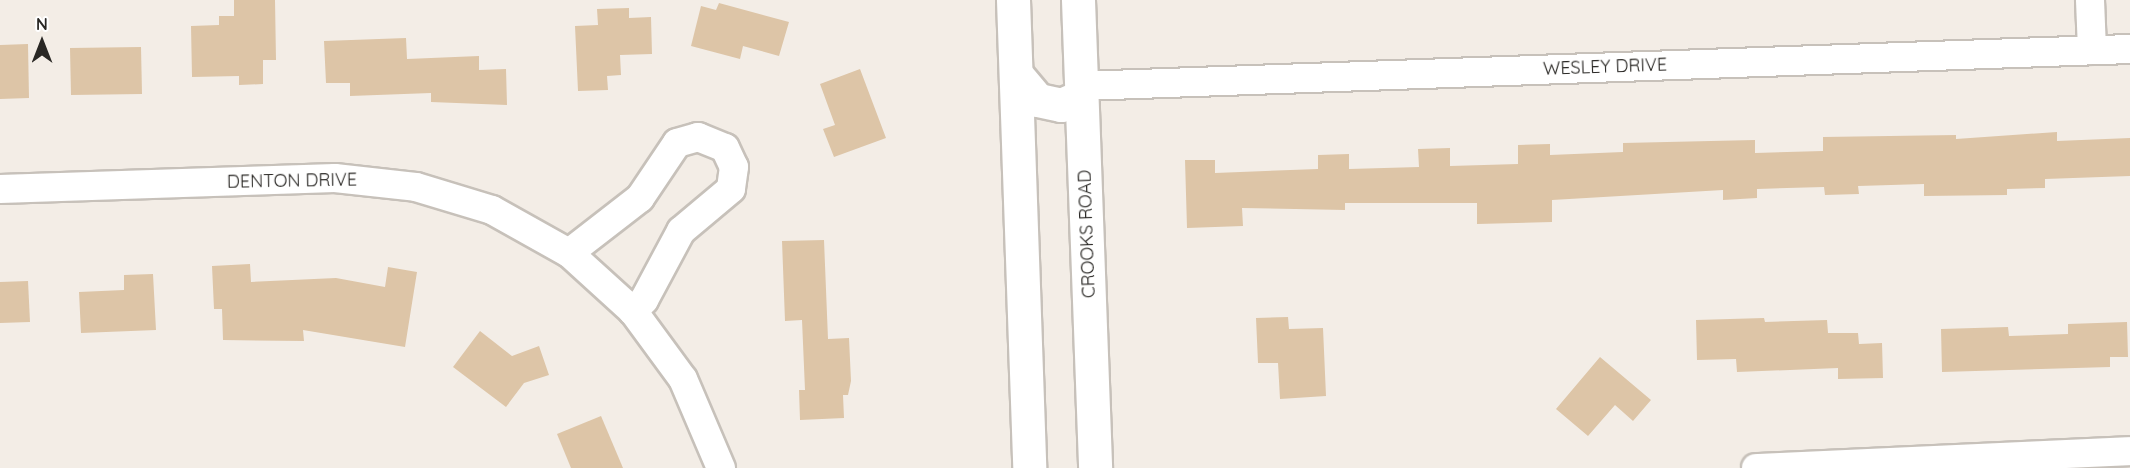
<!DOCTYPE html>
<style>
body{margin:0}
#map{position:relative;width:2130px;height:468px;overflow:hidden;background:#f3ede6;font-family:Quicksand,sans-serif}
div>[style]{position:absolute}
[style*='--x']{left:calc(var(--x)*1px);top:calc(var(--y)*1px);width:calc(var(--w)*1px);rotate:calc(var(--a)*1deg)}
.building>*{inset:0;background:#ddc5a7}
.roads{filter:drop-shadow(2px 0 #c7c1ba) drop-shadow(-2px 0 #c7c1ba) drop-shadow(0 2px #c7c1ba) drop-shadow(0 -2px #c7c1ba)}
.minor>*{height:28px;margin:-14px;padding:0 14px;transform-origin:14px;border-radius:14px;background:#fff}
.secondary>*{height:33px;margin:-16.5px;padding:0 16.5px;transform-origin:16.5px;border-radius:16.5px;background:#fff}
span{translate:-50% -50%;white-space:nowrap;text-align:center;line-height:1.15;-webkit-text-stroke:4.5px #fff;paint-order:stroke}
.street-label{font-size:18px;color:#292724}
.north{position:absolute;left:12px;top:12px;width:60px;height:60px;-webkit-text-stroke:4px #fff;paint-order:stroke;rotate:0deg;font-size:16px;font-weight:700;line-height:24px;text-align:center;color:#292724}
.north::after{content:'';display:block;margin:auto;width:21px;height:27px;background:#292724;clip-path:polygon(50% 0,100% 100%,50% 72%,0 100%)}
</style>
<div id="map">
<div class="building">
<div style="clip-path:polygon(234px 0,275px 0,276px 60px,263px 60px,263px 84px,239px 85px,239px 76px,192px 77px,191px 26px,219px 25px,219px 16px,234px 16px)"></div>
<div style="clip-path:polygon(719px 3px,789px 22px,779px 56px,743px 46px,740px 59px,691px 46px,701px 6px,716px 10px)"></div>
<div style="clip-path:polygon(629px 8px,629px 18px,651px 17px,652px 54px,620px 55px,621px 75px,607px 76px,608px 90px,578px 91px,575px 26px,598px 25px,597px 9px)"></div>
<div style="clip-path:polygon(406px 38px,407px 59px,479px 56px,479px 70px,506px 69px,507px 105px,431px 102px,431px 93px,350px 96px,350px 83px,326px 83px,324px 41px)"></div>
<div style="clip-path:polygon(28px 44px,29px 98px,0 99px,0 45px)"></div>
<div style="clip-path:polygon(141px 47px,142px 94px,71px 95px,70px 48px)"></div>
<div style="clip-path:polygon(860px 69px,886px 138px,834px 157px,823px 129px,835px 125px,820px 84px)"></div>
<div style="clip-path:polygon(2057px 132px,2057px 141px,2130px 138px,2130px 176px,2045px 179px,2045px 188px,2007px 189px,2007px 195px,1924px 196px,1924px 184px,1858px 186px,1859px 194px,1825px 195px,1824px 187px,1757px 189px,1757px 198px,1723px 200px,1723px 190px,1552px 200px,1552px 222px,1477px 224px,1477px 203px,1345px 203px,1345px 210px,1242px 208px,1243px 226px,1187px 228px,1185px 160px,1215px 160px,1215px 173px,1318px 169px,1318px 155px,1349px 154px,1349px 169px,1419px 167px,1418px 149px,1450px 148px,1450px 166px,1518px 164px,1518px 145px,1550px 144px,1550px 155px,1623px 152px,1623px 143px,1755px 140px,1755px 153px,1823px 151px,1823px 137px,1956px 135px,1956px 139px)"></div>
<div style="clip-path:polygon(824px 240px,828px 339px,849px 338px,851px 381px,848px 395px,843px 395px,844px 418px,800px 420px,799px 390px,805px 390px,802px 320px,785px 321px,782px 241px)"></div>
<div style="clip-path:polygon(250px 264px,251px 282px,336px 278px,385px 287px,388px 267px,417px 272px,405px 347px,303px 330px,304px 341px,223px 340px,222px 309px,214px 309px,212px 266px)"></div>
<div style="clip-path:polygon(153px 274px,156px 330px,81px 333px,79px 292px,124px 290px,124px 275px)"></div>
<div style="clip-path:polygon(28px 281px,30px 322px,0 323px,0 282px)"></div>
<div style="clip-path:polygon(1288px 317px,1289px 329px,1323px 328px,1326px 396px,1280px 399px,1278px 363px,1258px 363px,1256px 318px)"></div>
<div style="clip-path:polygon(1764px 318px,1765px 322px,1827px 320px,1828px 333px,1858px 333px,1859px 344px,1882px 343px,1883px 378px,1838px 379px,1838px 368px,1737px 372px,1736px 359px,1697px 360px,1696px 320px)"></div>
<div style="clip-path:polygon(2127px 322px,2128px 357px,2110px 357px,2110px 367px,1942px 372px,1941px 329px,2008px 327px,2009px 336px,2068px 334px,2068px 324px)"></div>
<div style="clip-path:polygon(480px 331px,512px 356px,539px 346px,549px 375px,524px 383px,506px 407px,453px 367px)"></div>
<div style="clip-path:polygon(1600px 357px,1651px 400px,1633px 421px,1615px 405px,1588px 436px,1556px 409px)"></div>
<div style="clip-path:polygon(601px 416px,623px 468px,571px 468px,557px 434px)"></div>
</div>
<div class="roads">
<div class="minor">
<div style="--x:2090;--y:0;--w:50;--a:87.7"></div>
<div style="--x:1081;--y:86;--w:1050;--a:-2.02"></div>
<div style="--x:0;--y:189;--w:335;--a:-1.9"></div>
<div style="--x:335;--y:178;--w:81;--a:6.3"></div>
<div style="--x:416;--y:187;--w:79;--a:16.8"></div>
<div style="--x:492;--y:210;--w:88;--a:29.2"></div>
<div style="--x:569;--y:253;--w:86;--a:42.2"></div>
<div style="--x:633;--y:311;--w:84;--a:53.7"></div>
<div style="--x:683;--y:379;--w:97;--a:66.9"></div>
<div style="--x:569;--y:253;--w:90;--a:-37.8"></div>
<div style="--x:640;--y:198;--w:66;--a:-56.1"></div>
<div style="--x:677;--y:143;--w:22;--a:-16"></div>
<div style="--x:698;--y:137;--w:29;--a:22"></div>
<div style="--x:725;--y:148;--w:21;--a:65"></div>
<div style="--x:734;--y:167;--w:22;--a:98"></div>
<div style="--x:731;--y:189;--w:65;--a:140"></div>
<div style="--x:681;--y:231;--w:78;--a:118.2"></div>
<div style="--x:644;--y:300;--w:16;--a:135"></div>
<div style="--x:1756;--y:468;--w:374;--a:-2.6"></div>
</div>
<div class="secondary">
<div style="--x:1013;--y:0;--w:468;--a:88"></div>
<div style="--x:1078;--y:0;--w:468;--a:87.9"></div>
<div style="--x:1016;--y:74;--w:34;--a:50"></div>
<div style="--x:1038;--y:100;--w:24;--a:12"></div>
<div style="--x:1061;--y:105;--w:22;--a:-24"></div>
</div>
</div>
<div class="street-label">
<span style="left:1605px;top:67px;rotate:-2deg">WESLEY DRIVE</span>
<span style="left:292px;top:181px;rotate:-1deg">DENTON DRIVE</span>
<span style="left:1087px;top:234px;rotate:-92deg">CROOKS ROAD</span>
</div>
<div class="north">N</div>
</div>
